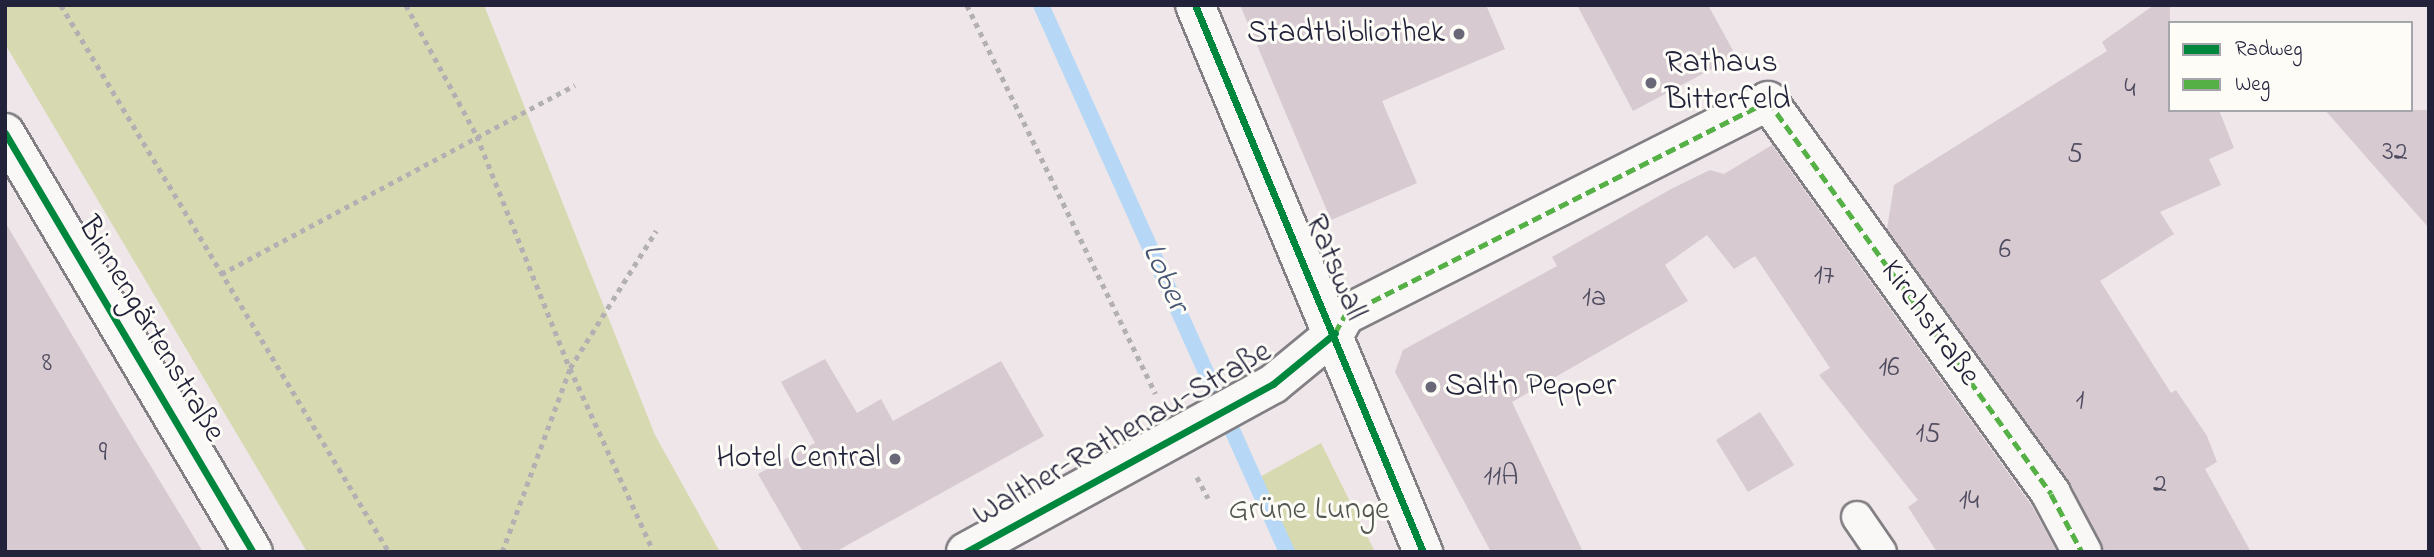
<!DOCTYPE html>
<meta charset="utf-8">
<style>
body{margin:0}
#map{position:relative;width:2434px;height:557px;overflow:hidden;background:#eee6e8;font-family:"Indie Flower",sans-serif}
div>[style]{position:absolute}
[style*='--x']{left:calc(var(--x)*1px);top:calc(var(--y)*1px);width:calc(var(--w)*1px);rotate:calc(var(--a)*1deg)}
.green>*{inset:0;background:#d7dab1}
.stream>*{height:16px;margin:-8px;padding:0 8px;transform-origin:8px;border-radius:8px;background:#b6d8f6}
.building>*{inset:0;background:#d7cad1}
.path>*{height:4.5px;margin-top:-2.25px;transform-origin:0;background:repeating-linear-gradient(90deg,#b2b0b3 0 5px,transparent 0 10px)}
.roads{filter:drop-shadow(2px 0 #827f84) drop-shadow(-2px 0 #827f84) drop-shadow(0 2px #827f84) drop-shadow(0 -2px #827f84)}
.service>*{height:30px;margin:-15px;padding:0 15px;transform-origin:15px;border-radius:15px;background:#f9f8f6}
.pedestrian>*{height:38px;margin:-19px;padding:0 19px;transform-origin:19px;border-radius:19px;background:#f9f8f6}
.minor>*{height:38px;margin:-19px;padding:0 19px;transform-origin:19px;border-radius:19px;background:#f9f8f6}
.quiet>*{height:5px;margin-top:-2.5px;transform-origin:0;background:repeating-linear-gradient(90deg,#55b146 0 10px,transparent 0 15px)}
.cycleway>*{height:7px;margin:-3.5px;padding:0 3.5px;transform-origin:3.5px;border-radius:3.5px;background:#00873e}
.dots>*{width:19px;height:19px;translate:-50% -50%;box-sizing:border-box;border:4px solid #fdfcf7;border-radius:50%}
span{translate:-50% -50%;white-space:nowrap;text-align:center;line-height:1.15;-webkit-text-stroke:6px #fdfcf7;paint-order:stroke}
.number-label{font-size:28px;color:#4f4c60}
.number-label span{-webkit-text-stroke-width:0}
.poi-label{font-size:32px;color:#22223b}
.right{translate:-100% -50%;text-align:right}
.left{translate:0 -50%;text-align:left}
.street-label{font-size:32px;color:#22223b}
.park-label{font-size:32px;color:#535751}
.water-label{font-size:33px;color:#475775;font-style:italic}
.frame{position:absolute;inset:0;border:7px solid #22223b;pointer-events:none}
.legend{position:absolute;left:2168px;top:21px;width:245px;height:91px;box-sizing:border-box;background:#fdfcf7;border:2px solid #a5a5ac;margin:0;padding:9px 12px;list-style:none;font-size:21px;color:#22223b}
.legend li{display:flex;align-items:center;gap:14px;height:35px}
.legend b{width:35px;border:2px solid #a5a5ac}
</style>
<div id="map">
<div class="green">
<div style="clip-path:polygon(5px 5px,484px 5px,655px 435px,720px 552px,307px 552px,5px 44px)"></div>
<div style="clip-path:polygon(1321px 443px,1375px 552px,1279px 552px,1256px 479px)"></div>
</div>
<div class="stream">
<div style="--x:1041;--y:5;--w:600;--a:65.79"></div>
</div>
<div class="building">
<div style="clip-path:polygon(1240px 5px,1486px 5px,1505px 49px,1382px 101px,1417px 183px,1331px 220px)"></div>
<div style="clip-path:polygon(1577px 5px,1708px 5px,1736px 56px,1633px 111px)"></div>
<div style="clip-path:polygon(2154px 5px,2170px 5px,2170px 110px,2219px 110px,2234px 148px,2209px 159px,2221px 185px,2160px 212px,2174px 234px,2100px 281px,2171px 393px,2176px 390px,2207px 436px,2217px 462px,2205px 469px,2251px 552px,2104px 552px,2069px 481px,1887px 229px,1894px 185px,2107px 51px,2102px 42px)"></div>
<div style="clip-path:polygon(2325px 110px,2429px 110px,2429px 228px,2374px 166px)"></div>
<div style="clip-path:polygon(1772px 145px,2032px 506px,2057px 552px,1937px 552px,1908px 507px,1918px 500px,1819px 375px,1830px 368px,1755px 256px,1734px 269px,1707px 235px,1665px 265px,1688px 301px,1512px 402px,1583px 552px,1491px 552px,1395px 372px,1403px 350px,1557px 266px,1552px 257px,1671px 189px,1710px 170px,1724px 174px)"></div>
<div style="clip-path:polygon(5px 222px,122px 419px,203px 552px,5px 552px)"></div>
<div style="clip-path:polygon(825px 359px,857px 413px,881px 399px,893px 421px,1001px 361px,1044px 436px,835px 552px,803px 552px,758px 474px,815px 443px,781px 382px)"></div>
<div style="clip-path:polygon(1760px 412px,1794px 465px,1748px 492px,1716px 440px)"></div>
</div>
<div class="path">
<div style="--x:61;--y:5;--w:638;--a:59.05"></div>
<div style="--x:406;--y:5;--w:149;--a:61.5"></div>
<div style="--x:477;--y:136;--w:250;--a:68.2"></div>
<div style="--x:570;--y:368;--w:202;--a:65.5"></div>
<div style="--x:967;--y:5;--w:432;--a:64.1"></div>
<div style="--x:221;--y:274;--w:401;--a:-28.1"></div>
<div style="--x:1197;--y:477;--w:24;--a:62"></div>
<div style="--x:502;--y:552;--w:196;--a:-69.7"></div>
<div style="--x:570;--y:368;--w:162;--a:-57.9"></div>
</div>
<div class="roads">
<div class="service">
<div style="--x:1857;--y:517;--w:42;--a:55.6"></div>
</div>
<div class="pedestrian">
<div style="--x:1335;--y:333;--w:21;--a:-61"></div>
<div style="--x:1345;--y:315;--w:474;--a:-26.8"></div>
<div style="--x:1768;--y:101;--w:484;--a:54.2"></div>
<div style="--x:2051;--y:494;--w:66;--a:61.9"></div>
</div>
<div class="minor">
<div style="--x:1195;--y:5;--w:593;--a:67.37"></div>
<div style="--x:5;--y:133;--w:487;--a:59.4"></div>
<div style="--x:966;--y:552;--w:350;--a:-28.7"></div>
<div style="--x:1273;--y:384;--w:80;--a:-39.4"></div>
</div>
</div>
<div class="quiet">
<div style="--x:1335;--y:333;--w:21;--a:-61"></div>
<div style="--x:1345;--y:315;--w:474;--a:-26.8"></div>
<div style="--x:1768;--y:101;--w:484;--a:54.2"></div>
<div style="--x:2051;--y:494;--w:66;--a:61.9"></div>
</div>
<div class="cycleway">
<div style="--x:1195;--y:5;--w:593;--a:67.37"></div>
<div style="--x:5;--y:133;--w:487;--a:59.4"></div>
<div style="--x:966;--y:552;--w:350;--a:-28.7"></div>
<div style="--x:1273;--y:384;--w:80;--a:-39.4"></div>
</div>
<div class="dots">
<div style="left:1459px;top:34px;background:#696778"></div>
<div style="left:1651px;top:83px;background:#696778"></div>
<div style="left:1431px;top:387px;background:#696778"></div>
<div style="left:895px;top:459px;background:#696778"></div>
</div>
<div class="number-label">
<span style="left:2130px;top:90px">4</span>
<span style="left:2395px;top:153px">32</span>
<span style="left:2075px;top:155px">5</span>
<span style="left:2005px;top:251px">6</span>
<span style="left:1824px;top:277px">17</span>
<span style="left:1594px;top:299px">1a</span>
<span style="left:47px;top:364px">8</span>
<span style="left:1889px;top:369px">16</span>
<span style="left:2080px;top:402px">1</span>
<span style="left:1928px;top:435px">15</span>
<span style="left:103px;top:454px">9</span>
<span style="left:1501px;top:478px">11A</span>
<span style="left:2160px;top:485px">2</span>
<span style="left:1969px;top:502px">14</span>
</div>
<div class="poi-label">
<span class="right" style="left:1445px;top:34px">Stadtbibliothek</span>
<span class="left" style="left:1665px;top:83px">Rathaus<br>Bitterfeld</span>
<span class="left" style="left:1445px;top:387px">Salt'n Pepper</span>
<span class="right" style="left:881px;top:459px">Hotel Central</span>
</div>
<div class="street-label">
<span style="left:1334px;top:268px;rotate:67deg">Ratswall</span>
<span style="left:1929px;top:324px;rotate:54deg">Kirchstraße</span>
<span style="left:150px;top:330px;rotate:59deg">Binnengärtenstraße</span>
<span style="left:1123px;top:435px;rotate:-30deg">Walther-Rathenau-Straße</span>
</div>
<div class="park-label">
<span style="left:1309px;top:511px">Grüne Lunge</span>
</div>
<div class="water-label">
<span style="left:1164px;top:278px;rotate:66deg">Lober</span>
</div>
<div class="frame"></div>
<ul class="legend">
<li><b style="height:9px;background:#00873e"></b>Radweg</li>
<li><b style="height:9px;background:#55b146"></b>Weg</li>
</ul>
</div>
